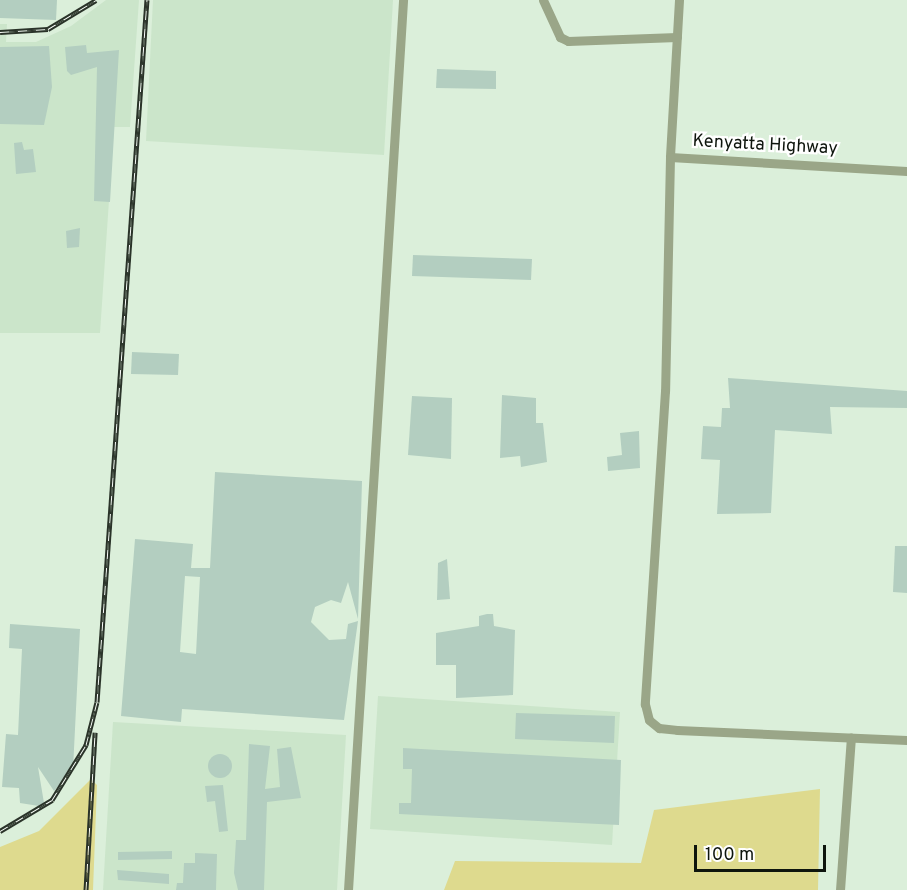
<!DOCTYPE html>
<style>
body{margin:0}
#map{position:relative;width:907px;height:890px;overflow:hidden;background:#dbefda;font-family:Overpass,sans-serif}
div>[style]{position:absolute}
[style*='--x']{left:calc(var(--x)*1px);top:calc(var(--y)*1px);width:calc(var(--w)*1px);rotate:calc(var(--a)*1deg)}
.built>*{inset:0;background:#cbe5ca}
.green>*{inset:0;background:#deda8e}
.building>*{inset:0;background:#b3cec0}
.round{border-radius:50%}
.street>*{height:9px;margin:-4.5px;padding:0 4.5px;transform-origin:4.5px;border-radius:4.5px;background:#9aa688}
.rail>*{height:5px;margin-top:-2.5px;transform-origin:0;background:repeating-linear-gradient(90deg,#fff 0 9px,#2a3329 0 18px);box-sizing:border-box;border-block:2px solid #2a3329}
span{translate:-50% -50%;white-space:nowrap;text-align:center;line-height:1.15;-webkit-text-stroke:4.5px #fff;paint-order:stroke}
.street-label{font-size:18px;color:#0e150d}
.scale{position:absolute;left:694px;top:845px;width:132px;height:27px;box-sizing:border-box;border:3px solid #0e150d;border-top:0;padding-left:8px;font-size:18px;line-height:21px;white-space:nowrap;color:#0e150d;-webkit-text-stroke:4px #fff;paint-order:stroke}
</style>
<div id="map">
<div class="built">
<div style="clip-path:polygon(106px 0,139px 0,130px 127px,114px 127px,100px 333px,0 333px,0 24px,7px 24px,6px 42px,36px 42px,71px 26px)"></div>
<div style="clip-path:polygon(153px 0,393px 0,384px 155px,146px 141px)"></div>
<div style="clip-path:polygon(378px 696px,620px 712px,612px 845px,370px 829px)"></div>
<div style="clip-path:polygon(113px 722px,346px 735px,337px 890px,103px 890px)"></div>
</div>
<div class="green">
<div style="clip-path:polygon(91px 779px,97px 785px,93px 890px,0 890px,0 847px,39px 831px)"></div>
<div style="clip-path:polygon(820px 789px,818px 890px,444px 890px,455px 861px,641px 863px,654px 810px)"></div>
</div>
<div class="building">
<div style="clip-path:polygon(0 0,57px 0,56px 20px,0 18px)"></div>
<div style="clip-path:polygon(86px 45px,87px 53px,119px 50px,110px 202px,94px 201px,97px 67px,71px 75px,67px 71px,65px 47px)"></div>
<div style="clip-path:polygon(49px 46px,52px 87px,44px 125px,0 124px,0 47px)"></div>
<div style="clip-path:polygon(437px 69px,496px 71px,496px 89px,436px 88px)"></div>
<div style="clip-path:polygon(22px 142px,24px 150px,33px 149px,36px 172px,16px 174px,14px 143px)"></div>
<div style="clip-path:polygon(80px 228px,79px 247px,67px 248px,66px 231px)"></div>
<div style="clip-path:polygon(413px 255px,532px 259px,531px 280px,412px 276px)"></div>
<div style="clip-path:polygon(132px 352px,179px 354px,178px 375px,131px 374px)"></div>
<div style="clip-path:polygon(728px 378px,907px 391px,907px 408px,830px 407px,832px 434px,775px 430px,771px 513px,717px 514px,720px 460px,701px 459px,703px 426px,721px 427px,722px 408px,730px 408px)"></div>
<div style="clip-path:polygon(502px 395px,536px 398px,536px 423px,543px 423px,547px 462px,521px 467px,520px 456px,500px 458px)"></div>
<div style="clip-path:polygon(412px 396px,452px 398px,451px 459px,408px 455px)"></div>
<div style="clip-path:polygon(639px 431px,640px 468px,608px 471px,607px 457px,622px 455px,620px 433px)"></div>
<div style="clip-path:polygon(evenodd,215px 472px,362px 481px,358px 619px,348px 582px,341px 603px,331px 600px,315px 607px,311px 622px,329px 640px,346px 639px,348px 624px,358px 621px,344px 720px,182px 709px,181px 722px,121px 716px,135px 539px,193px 544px,191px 568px,210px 568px,215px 472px,185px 576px,200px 577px,196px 654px,180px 652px,185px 576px)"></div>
<div style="clip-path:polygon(895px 546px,907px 546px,907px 593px,893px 592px)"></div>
<div style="clip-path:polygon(447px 559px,450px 599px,437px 600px,438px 563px)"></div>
<div style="clip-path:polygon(487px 614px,493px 614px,494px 626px,515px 630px,513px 695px,456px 698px,456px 665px,436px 665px,436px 633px,479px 626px,479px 616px)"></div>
<div style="clip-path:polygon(10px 624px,80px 629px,73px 769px,54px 791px,38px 767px,44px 803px,39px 806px,20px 803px,19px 788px,2px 787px,6px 734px,18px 735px,22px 649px,9px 648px)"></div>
<div style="clip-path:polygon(516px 713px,615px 716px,614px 743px,515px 739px)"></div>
<div style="clip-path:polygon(249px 744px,270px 746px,265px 789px,280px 787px,277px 749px,291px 747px,301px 798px,267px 802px,264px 890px,238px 890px,234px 873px,236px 840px,246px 840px)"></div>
<div style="clip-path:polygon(403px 748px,621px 760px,619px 825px,399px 814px,399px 803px,411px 803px,412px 769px,403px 769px)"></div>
<div class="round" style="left:208px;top:754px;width:24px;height:24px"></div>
<div style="clip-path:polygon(223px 785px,228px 831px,219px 832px,215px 801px,207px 802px,205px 786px)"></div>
<div style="clip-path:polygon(172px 851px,172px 859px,118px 860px,118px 852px)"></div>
<div style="clip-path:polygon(195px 853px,217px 854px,216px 890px,176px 890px,177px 883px,183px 883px,184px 863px,195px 863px)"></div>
<div style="clip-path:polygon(117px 870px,169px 874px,169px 884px,118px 880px)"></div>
</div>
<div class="street">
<div style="--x:543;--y:0;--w:41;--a:65.3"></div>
<div style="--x:560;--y:37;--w:9;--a:27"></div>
<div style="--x:568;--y:41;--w:109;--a:-2.1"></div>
<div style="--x:679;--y:0;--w:157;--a:93.3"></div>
<div style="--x:670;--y:157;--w:237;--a:3.4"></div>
<div style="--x:670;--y:157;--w:234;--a:91.2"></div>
<div style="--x:665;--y:391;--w:314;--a:93.7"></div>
<div style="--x:645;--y:704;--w:16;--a:76"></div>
<div style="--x:649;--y:720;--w:13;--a:39"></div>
<div style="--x:659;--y:728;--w:18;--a:6"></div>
<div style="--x:677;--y:730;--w:230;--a:2.5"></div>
<div style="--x:348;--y:890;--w:892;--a:-86.46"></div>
<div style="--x:840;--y:890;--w:153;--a:-85.9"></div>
</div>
<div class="rail">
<div style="--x:0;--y:32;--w:48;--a:-3.6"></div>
<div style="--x:48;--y:29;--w:56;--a:-31.1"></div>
<div style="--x:0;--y:831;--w:61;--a:-30.8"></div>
<div style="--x:52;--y:800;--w:65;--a:-58.3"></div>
<div style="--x:86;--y:745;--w:44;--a:-75.7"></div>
<div style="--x:97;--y:702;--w:704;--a:-85.93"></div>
<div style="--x:86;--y:890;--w:158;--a:-86.7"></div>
</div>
<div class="street-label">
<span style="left:765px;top:146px;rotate:3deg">Kenyatta Highway</span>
</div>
<div class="scale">100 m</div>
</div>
